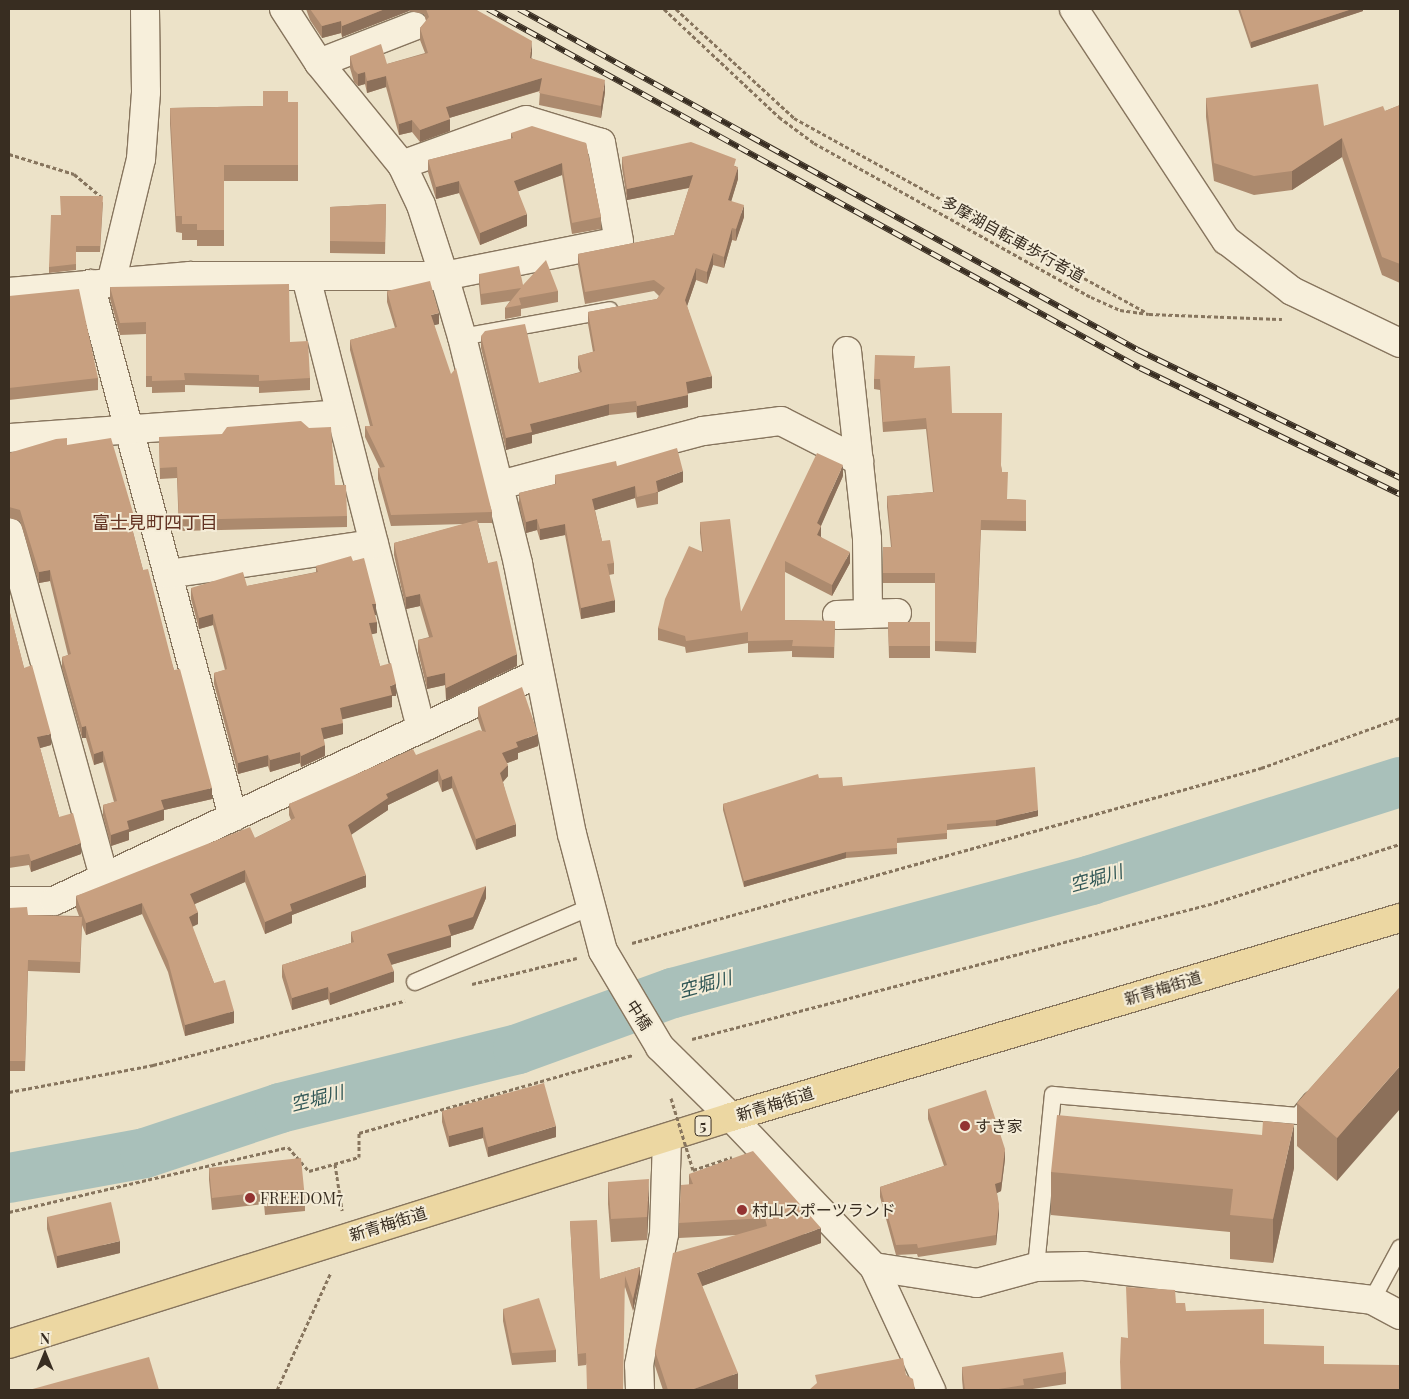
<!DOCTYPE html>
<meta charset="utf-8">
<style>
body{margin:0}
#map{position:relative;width:1409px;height:1399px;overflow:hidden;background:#ece2c8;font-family:"Playfair Display","Noto Sans JP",serif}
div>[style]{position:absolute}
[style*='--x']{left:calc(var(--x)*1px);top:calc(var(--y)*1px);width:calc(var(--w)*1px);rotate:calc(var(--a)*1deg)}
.river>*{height:50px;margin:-25px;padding:0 25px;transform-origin:25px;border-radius:25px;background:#a9c0ba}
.path>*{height:3px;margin-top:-1.5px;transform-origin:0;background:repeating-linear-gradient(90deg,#87755e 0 4px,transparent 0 6.5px)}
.roads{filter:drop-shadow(1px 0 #87755e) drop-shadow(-1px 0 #87755e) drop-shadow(0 1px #87755e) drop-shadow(0 -1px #87755e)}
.service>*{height:16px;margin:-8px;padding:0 8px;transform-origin:8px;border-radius:8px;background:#f7efdb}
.minor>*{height:28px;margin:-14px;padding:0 14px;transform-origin:14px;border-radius:14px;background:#f7efdb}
.tertiary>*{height:28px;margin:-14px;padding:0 14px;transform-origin:14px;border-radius:14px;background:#f7efdb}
.primary>*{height:28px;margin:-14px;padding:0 14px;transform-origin:14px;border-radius:14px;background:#ecd7a2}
.rail>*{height:5.5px;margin-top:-2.75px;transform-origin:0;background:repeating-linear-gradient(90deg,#f4ecd7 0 11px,#382d21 0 22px);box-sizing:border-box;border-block:1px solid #382d21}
.path-bridge>*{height:3px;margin-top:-1.5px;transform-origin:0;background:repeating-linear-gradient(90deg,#87755e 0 4px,transparent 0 6.5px)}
.wall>*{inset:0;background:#ac8a6e}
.shaded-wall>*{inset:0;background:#8c705a}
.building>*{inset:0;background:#c8a080}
.dots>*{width:14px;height:14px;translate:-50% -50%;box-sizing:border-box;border:2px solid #f4ecd7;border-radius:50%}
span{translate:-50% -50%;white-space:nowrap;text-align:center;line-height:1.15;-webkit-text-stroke:4px #f4ecd7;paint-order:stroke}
.shield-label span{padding:1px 4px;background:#f4ecd7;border:1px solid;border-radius:4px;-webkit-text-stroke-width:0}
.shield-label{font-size:15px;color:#382d21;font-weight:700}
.street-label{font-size:16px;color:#382d21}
.poi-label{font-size:16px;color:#382d21}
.left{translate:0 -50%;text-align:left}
.neighbourhood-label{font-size:18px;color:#623222}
.water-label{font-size:18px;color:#315756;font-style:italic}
.frame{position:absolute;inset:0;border:10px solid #382d21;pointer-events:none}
.north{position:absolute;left:20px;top:1329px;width:50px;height:50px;-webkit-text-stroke:4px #f4ecd7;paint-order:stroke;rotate:0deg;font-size:14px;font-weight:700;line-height:20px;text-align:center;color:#382d21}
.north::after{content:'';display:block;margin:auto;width:18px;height:22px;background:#382d21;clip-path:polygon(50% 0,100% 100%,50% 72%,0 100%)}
</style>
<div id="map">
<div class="river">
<div style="--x:9;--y:1178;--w:138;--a:-10.4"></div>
<div style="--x:145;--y:1153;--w:142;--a:-18.4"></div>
<div style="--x:280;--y:1108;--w:245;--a:-13.9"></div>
<div style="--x:518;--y:1049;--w:165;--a:-19.9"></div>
<div style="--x:673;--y:993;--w:433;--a:-15.1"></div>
<div style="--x:1091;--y:880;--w:324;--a:-17.6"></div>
</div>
<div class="path">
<div style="--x:664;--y:9;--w:158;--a:43.2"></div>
<div style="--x:779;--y:117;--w:44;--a:36.6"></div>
<div style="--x:814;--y:143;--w:317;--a:29.1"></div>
<div style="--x:1091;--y:297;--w:32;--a:24"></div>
<div style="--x:1120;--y:310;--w:29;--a:8"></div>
<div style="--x:1149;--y:314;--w:133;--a:2.2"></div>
<div style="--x:676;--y:9;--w:161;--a:42.7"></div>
<div style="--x:794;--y:118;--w:402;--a:28.9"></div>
<div style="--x:9;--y:154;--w:68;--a:17.1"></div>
<div style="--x:74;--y:174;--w:35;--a:40"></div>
<div style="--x:632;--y:943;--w:653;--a:-15.55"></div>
<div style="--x:1261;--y:768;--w:148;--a:-19.8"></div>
<div style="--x:472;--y:984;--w:108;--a:-13.9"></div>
<div style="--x:692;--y:1039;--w:539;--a:-14.6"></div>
<div style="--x:1214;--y:903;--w:195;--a:-17.6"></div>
<div style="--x:9;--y:1092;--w:147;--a:-10.6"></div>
<div style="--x:153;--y:1065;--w:260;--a:-14.3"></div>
<div style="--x:335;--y:1164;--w:47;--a:81.3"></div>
<div style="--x:693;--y:1170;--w:41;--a:-18.4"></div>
<div style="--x:9;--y:1212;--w:286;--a:-13.1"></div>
<div style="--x:288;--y:1147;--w:32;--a:49"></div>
<div style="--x:309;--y:1171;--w:52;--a:-15.6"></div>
<div style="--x:359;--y:1157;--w:24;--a:-90"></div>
<div style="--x:359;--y:1133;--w:284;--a:-15.9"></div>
<div style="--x:277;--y:1390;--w:130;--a:-65.4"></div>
</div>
<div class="roads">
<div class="service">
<div style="--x:462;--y:337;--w:150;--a:-10.3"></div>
<div style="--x:415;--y:982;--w:191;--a:-23.1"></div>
<div style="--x:1036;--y:1267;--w:173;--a:-84.4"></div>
<div style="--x:1053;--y:1095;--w:246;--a:4.9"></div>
<div style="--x:1298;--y:1116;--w:21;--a:-51"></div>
<div style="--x:1372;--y:1300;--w:59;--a:-61.7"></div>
</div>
<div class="minor">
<div style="--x:284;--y:9;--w:64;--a:57.1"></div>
<div style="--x:319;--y:63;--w:132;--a:50.9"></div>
<div style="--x:1074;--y:9;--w:277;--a:56.7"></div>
<div style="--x:1226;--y:240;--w:83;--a:37.7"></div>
<div style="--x:1292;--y:291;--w:120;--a:25.7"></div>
<div style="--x:319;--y:63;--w:102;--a:-21.3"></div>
<div style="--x:306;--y:277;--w:466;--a:75.7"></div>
<div style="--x:111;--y:283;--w:128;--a:-76.4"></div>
<div style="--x:141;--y:159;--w:67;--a:-85.7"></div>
<div style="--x:146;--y:92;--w:83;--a:-90.7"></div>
<div style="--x:90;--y:284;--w:552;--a:74.98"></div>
<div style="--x:9;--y:292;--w:182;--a:-5.1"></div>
<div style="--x:190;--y:276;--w:254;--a:0"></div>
<div style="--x:444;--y:276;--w:178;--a:-11.3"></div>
<div style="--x:619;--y:241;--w:100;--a:-100.4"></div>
<div style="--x:601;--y:143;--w:78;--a:-163"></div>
<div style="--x:526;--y:120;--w:132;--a:160.1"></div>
<div style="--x:402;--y:165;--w:44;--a:64.6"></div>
<div style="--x:421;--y:205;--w:75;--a:72.1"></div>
<div style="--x:444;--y:276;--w:64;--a:73.6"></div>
<div style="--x:462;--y:337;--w:234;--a:76.1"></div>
<div style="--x:518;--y:564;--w:275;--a:78.7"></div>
<div style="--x:572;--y:834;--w:121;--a:75.2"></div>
<div style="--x:603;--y:951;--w:112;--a:59.3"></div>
<div style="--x:660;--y:1047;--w:100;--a:44.6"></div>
<div style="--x:847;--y:351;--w:189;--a:83.9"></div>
<div style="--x:867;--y:539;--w:75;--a:89.2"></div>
<div style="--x:9;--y:438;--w:332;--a:-4.1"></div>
<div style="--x:500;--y:485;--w:210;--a:-14.9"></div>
<div style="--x:703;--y:431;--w:79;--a:-7.3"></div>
<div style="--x:781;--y:421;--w:88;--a:27.1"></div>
<div style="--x:9;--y:532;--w:359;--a:74.6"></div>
<div style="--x:168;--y:574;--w:208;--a:-8.3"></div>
<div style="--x:837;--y:615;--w:60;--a:-1.9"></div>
<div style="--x:9;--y:901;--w:45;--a:0"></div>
<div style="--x:54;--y:901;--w:536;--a:-25.18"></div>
<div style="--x:874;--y:1267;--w:136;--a:65.1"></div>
<div style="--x:640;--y:1390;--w:25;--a:-92"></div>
<div style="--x:639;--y:1365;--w:133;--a:-79.2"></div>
<div style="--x:664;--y:1234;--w:95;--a:-88.2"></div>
</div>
<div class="tertiary">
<div style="--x:731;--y:1117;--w:207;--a:46.4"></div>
<div style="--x:874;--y:1267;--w:104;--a:8.8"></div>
<div style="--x:977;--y:1283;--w:61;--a:-15.2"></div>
<div style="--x:1036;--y:1267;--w:48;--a:-1.2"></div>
<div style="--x:1084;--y:1266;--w:290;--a:6.7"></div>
<div style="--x:1372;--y:1300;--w:32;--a:28"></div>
</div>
<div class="primary">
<div style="--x:9;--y:1344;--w:757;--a:-17.45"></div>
<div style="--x:731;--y:1117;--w:698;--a:-16.57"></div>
</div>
</div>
<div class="rail">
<div style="--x:488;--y:9;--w:744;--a:28.84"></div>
<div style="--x:1140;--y:368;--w:289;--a:25.9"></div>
<div style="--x:519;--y:9;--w:707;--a:28.85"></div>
<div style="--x:1138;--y:350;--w:292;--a:26"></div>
</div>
<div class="path-bridge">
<div style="--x:671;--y:1098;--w:75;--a:73"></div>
</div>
<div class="wall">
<div style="clip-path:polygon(306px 9px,475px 9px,532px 53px,531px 58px,605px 92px,601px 118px,539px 105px,540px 91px,449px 118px,450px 131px,420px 142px,412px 132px,399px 135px,386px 87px,367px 93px,365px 84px,358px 86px,354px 82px,350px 68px,350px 56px,387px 64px,425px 53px,420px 40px,420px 28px,426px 21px,424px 14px,409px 11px,342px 37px,341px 33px,322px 38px,310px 20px)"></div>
<div style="clip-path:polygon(1238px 9px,1363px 9px,1363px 11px,1251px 48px)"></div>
<div style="clip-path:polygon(1206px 98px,1324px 126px,1385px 111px,1400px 105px,1400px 283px,1382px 275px,1342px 157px,1292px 190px,1254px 195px,1214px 181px,1206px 117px)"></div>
<div style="clip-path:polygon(288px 102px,298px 102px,298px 181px,224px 181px,224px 246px,197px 246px,197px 240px,182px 240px,182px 233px,176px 232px,170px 124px,170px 108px,263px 106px)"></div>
<div style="clip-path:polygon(511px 133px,586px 143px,601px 217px,601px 229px,572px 234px,562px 175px,518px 191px,527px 226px,480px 245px,459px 193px,436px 199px,428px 172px,428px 160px,511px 139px)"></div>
<div style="clip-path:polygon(622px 157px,736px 166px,738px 179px,731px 201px,744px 217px,736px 241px,732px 240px,724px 268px,713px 265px,707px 284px,696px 280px,687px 306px,712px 388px,688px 393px,688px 407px,637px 418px,636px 412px,609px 415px,532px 435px,532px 443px,506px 450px,481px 348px,481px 336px,539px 383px,580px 372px,578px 368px,578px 356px,593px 352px,588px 324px,588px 312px,657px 299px,659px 296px,654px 291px,585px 304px,578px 265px,578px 254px,674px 235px,689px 188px,627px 200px,622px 168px)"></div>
<div style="clip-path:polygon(103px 202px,100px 252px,76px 252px,76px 270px,49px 273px,49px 267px,61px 215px)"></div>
<div style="clip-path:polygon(386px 204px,385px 254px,330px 253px,330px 207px)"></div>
<div style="clip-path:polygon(479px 274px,523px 285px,558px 291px,558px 302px,521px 309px,521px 316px,505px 319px,505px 308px,510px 301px,481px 305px,479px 285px)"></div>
<div style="clip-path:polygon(110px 287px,290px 342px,310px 378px,310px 390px,259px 393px,259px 387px,185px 385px,185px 392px,152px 393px,152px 387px,146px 387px,146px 334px,120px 335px,110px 299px)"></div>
<div style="clip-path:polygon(387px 291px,439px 324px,434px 325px,492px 512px,492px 523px,478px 523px,488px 563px,517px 666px,446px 700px,445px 685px,427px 689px,418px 652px,418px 640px,429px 637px,420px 606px,406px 609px,394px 555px,394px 543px,465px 524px,391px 526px,378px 479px,378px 468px,380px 468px,365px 437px,365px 426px,370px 426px,350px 350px,350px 340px,395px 328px,387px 302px)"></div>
<div style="clip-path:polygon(9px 296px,98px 378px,98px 390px,9px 400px)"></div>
<div style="clip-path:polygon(915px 368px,952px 413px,1001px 466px,1007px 499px,1026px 500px,1026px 531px,981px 530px,976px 653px,935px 651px,935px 583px,883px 583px,883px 547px,891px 547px,887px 507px,887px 496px,933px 492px,926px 429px,883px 432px,880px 390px,874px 389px,874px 379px)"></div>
<div style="clip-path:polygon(159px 437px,335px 485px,347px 516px,347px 527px,179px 531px,177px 478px,160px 479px)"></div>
<div style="clip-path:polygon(67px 445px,134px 527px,132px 528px,143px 570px,174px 670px,212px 799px,164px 810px,164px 820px,129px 832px,129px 840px,111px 846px,103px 816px,103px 805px,114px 802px,103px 762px,94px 765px,86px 738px,82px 738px,62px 668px,62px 657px,68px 655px,50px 581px,39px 583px,20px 521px,9px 518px,9px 453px)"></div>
<div style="clip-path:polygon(617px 466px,683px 482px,658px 492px,658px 504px,637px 508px,635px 498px,595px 510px,602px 541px,614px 563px,614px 574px,609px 575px,615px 612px,581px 619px,565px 535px,540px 540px,537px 530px,526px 533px,519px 505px,519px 493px,555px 484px,555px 475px)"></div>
<div style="clip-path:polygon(843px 476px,821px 525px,821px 537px,850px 563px,832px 596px,785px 572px,785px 620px,835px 621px,834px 658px,792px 657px,792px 651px,748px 653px,748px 643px,686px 653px,685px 647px,658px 640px,658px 628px,702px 551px,700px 533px,700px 522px,741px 612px)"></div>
<div style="clip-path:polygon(353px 561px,376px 615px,375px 615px,377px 633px,371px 634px,380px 666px,396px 696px,392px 696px,392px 707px,342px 719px,343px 734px,324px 739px,325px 756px,301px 767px,300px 763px,270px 772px,268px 766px,238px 774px,214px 684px,214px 673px,225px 670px,213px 625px,199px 629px,191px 599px,191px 588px,247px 586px,316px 572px,316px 566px)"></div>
<div style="clip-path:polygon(9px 609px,24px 668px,51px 745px,40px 748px,59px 817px,81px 854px,31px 872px,29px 865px,9px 868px)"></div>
<div style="clip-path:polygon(888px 622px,930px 622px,930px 658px,889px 658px)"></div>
<div style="clip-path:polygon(478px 707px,538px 746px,518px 753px,518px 759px,507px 763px,508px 776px,503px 782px,516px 836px,476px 850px,452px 788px,442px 792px,438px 781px,388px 805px,388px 810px,351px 834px,366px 887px,292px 915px,292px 923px,265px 934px,245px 882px,195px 904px,198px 924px,192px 927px,214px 983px,234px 1023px,185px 1036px,168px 972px,142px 914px,86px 935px,82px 925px,80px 973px,28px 971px,25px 1071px,9px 1071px,9px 908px,28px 915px,79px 916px,76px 908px,76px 896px,255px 838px,291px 820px,289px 815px,289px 804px,482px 731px,478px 719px)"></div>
<div style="clip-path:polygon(819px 778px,843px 786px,1038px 816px,996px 826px,947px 830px,947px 839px,897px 843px,897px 854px,846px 858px,744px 887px,723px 810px,723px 804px)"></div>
<div style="clip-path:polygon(486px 898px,473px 929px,451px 936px,451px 947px,391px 965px,394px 982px,330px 1005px,328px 999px,292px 1010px,282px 977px,282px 965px,351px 943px,351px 932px)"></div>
<div style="clip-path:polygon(1400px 987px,1337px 1181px,1297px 1146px,1297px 1103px)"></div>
<div style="clip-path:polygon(928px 1109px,1005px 1159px,1001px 1191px,997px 1193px,999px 1214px,996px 1245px,918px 1257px,917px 1254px,896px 1255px,880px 1197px,880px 1187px,944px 1166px,928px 1119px)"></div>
<div style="clip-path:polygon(442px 1111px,556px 1137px,488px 1157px,483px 1138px,449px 1147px,442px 1122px)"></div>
<div style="clip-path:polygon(209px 1168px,305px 1199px,305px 1211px,265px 1215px,264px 1204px,212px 1210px,209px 1180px)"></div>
<div style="clip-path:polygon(1294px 1168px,1273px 1263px,1230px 1259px,1230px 1232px,1051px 1215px,1051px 1172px)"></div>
<div style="clip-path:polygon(689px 1174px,821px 1243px,702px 1286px,738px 1389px,734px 1390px,663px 1390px,655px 1366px,655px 1351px,737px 1235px,679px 1238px,679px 1223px,689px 1184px)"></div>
<div style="clip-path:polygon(608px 1182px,649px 1202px,647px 1240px,611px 1242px,608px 1204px)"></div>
<div style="clip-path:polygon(47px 1217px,120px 1253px,57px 1268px,47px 1229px)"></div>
<div style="clip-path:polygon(570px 1221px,600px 1279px,640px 1267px,640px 1279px,633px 1311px,625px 1287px,586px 1365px,578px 1366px)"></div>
<div style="clip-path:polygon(503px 1309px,556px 1350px,556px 1362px,512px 1365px,503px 1321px)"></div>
<div style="clip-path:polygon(962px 1367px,1066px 1372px,1066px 1384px,1026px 1390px,963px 1390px,962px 1379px)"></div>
</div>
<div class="shaded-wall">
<div style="clip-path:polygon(385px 9px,409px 9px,409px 11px,342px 37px,342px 26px)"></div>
<div style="clip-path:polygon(1352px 9px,1363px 9px,1363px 11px,1251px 48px,1251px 42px)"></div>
<div style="clip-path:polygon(341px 21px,341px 33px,322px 38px,322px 26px)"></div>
<div style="clip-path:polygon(532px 41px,532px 53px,530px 70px,530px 58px)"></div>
<div style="clip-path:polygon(365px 72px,365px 84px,358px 86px,358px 74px)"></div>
<div style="clip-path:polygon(386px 76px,386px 87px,367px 93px,367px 81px)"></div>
<div style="clip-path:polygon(542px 78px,542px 90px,446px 119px,446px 107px)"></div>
<div style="clip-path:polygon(605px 80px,605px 92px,601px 118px,601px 106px)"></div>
<div style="clip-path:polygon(450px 119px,450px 131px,420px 142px,420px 130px)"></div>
<div style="clip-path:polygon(412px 120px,412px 132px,399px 135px,399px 124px)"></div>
<div style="clip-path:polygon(1342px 138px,1342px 157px,1292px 190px,1292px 171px)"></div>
<div style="clip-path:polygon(562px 163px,562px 175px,514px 193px,514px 181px)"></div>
<div style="clip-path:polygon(738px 167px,738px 179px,728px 212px,728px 200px)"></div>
<div style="clip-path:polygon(693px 175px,693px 187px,627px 200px,627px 189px)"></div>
<div style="clip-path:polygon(459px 181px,459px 193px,436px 199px,436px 187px)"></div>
<div style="clip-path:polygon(744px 205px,744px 217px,736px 241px,736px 229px)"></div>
<div style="clip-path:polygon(527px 214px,527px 226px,480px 245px,480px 233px)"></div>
<div style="clip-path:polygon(732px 228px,732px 240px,724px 268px,724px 257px)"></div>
<div style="clip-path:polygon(713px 253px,713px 265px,707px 284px,707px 272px)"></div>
<div style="clip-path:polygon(696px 268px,696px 280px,685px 312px,685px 300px)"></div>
<div style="clip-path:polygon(439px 313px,439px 324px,431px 326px,431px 315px)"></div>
<div style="clip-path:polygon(712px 376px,712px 388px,686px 394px,686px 382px)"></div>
<div style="clip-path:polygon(688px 395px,688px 407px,637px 418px,637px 406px)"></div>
<div style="clip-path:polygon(609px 404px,609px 415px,532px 435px,532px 443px,506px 450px,506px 438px,530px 424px)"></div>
<div style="clip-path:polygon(843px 465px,843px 476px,817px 535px,817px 523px)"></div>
<div style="clip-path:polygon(683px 471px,683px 482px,656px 493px,656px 481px)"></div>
<div style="clip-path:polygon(635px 486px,635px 498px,592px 511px,592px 499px)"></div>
<div style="clip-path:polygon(134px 516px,134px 527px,129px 528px,129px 517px)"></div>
<div style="clip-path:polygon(537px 519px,537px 530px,526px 533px,526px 522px)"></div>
<div style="clip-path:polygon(565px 524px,565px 535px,540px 540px,540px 529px)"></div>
<div style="clip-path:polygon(821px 526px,821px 537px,817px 535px)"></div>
<div style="clip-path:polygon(850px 552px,850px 563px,832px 596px,832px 585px)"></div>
<div style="clip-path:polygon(50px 570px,50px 581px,39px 583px,39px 572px)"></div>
<div style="clip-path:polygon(420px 594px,420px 606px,406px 609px,406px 597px)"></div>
<div style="clip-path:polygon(615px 600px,615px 612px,581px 619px,581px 608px)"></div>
<div style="clip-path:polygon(372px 604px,376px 604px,376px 615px,372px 616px)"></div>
<div style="clip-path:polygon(213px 614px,213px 625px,199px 629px,199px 618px)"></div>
<div style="clip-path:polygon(377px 622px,377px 633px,369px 635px,369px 623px)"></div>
<div style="clip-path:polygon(517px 654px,517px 666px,446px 700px,446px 688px)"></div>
<div style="clip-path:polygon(445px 673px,445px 685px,427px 689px,427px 677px)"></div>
<div style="clip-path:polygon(396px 684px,396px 696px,392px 696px,392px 707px,340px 720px,340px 708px,390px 686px)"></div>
<div style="clip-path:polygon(343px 723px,343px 734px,321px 740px,321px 728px)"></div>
<div style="clip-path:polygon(86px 726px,86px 738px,82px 738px,82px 727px)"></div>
<div style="clip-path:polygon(51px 734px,51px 745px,37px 749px,37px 737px)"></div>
<div style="clip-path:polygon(538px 734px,538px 746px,518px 753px,518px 759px,502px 765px,502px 753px,516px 742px)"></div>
<div style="clip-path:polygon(325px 745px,325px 756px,301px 767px,301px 756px)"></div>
<div style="clip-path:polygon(103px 751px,103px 762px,94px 765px,94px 754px)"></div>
<div style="clip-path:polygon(300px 752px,300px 763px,270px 772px,270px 760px)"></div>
<div style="clip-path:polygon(268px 755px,268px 766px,238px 774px,238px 763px)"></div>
<div style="clip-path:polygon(508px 765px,508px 776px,500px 785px,500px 773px)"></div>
<div style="clip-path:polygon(438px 769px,438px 781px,388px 805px,388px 810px,348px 837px,348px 825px,386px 794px)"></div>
<div style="clip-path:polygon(452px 776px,452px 788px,442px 792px,442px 780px)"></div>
<div style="clip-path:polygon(212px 788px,212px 799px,164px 810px,164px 820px,129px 832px,129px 840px,111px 846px,111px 835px,127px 821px,161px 800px)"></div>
<div style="clip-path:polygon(1038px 810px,1038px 816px,996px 826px,996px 820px)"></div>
<div style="clip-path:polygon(516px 824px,516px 836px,476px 850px,476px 839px)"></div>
<div style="clip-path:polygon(81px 843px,81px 854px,31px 872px,31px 861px)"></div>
<div style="clip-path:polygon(846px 852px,846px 858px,744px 887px,744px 881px)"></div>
<div style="clip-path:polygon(245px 870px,245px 882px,190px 906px,190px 894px)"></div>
<div style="clip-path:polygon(366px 875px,366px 887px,292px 915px,292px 923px,265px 934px,265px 922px,290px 904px)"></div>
<div style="clip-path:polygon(486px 886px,486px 898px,473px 929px,451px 936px,451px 947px,387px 966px,387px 954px,448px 925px)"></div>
<div style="clip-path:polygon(142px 903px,142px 914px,86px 935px,86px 923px)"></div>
<div style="clip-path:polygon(198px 912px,198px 924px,189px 928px,189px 917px)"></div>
<div style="clip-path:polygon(394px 971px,394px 982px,330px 1005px,330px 993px)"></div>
<div style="clip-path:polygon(328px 987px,328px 999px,292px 1010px,292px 998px)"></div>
<div style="clip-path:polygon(234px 1011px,234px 1023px,185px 1036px,185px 1025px)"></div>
<div style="clip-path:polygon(1400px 1066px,1400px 1109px,1337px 1181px,1337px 1138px)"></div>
<div style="clip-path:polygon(1294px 1124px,1294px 1168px,1273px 1263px,1273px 1219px)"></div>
<div style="clip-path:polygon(556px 1126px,556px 1137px,488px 1157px,488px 1147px)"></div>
<div style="clip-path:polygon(483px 1127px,483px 1138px,449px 1147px,449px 1136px)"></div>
<div style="clip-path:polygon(1005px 1149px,1005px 1159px,1001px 1191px,995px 1194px,995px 1184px)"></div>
<div style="clip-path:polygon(649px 1179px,649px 1202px,647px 1240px,647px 1217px)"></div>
<div style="clip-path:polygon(999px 1204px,999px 1214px,996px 1245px,996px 1235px)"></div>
<div style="clip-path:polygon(821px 1228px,821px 1243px,697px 1288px,697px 1273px)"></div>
<div style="clip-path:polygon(120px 1241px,120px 1253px,57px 1268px,57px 1256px)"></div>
<div style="clip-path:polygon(640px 1267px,640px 1279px,633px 1311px,633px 1299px)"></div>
<div style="clip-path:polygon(738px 1373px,738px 1389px,734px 1390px,691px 1390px)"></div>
</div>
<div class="building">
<div style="clip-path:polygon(310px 9px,385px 9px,342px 26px,341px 21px,322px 26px)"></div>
<div style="clip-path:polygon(426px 9px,475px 9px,532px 41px,530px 58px,605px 80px,601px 106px,539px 93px,542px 78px,446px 107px,450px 119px,420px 130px,412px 120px,399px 124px,386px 76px,367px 81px,365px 72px,358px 74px,354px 70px,350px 56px,381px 44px,387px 64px,428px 53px,420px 28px,429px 17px)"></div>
<div style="clip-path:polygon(1240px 9px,1352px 9px,1251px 42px)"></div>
<div style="clip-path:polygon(1318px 84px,1324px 126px,1383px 106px,1385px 111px,1400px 105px,1400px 264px,1382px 257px,1342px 138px,1292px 171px,1254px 176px,1214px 163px,1206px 98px)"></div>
<div style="clip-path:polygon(263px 91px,288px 91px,288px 102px,298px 102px,298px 165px,224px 165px,224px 230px,197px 230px,197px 224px,182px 224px,182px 216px,176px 216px,170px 108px,263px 106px)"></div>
<div style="clip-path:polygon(532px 126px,586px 143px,601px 217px,572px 223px,562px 163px,514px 181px,527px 214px,480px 233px,459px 181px,436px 187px,428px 160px,513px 138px,511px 133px)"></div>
<div style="clip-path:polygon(691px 142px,736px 159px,734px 166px,738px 167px,728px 200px,744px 205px,736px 229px,732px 228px,724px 257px,713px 253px,707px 272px,696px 268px,685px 300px,712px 376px,686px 382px,688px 395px,637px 406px,636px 401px,609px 404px,530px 424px,532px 432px,506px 438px,481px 336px,485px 331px,525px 324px,539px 383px,582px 372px,578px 356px,595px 351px,588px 312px,657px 299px,665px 288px,654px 280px,585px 292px,578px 254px,674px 235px,693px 175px,627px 189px,622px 157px)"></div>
<div style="clip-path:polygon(60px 196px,103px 196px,100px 246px,76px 246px,76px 264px,49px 267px,51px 215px,61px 215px)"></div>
<div style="clip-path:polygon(386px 204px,385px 242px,330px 241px,330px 207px)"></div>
<div style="clip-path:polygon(546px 260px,558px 291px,519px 298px,521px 305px,505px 308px,521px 288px,481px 294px,479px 274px,519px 266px,523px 285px)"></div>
<div style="clip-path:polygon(430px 281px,439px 313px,431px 315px,451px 374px,456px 368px,492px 512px,391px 515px,378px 468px,385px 467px,365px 426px,373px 426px,350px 340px,397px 327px,387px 291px)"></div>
<div style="clip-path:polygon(289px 284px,290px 342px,308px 341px,310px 378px,259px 381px,259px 375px,184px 373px,185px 380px,152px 381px,152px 376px,146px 376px,146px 322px,120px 323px,110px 287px)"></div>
<div style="clip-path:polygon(79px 289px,98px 378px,9px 388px,9px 296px)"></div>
<div style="clip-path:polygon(875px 355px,915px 356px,914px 368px,950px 366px,952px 413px,1002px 413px,1001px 465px,1002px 472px,1008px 472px,1007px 499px,1026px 500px,1026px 521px,981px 520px,976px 642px,935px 641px,935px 573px,883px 573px,883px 547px,892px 547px,887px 496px,934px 492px,926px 418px,883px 422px,880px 379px,874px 379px)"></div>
<div style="clip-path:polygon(301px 421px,309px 428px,331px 427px,335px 485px,346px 485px,347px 516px,179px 520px,177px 467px,160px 468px,159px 437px,222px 434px,227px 427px)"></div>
<div style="clip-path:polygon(67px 438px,67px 445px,111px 438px,134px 516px,129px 517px,143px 570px,148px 569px,174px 670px,180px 669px,212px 788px,161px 800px,164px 809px,127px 821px,129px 829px,111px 835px,103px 805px,117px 801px,103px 751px,94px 754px,86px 726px,82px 727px,62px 657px,71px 654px,50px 570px,39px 572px,20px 510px,9px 507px,9px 453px,56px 439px)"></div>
<div style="clip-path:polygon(677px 448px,683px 471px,656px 481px,658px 492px,637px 497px,635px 486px,592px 499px,602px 541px,610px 540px,614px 563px,607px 564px,615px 600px,581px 608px,565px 524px,540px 529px,537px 519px,526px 522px,519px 493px,556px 484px,555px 475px,616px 461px,617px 466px)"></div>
<div style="clip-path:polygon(817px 453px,843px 465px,817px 523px,821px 526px,817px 535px,850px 552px,832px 585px,785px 561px,785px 620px,835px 621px,834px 647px,792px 646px,793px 640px,748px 641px,748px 632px,686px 641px,685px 636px,658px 628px,665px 599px,689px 546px,703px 552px,700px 522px,730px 519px,741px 612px)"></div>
<div style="clip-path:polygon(477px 520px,488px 563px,497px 561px,517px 654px,446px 688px,445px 673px,427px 677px,418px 640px,433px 637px,420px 594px,406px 597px,394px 543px)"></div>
<div style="clip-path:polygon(351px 556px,353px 561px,364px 558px,376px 604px,372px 604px,377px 622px,369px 623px,380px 666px,391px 663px,396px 684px,390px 686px,392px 695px,340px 708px,343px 723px,321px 728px,325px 745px,301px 756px,300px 752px,270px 760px,268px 755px,238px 763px,214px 673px,227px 669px,225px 658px,213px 614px,199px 618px,191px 588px,243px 572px,247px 586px,318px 572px,316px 566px)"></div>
<div style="clip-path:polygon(9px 609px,24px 668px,32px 665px,51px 734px,37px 737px,59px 817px,73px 813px,81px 843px,31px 861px,29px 854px,9px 857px)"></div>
<div style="clip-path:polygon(888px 622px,930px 622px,930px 646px,889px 646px)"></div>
<div style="clip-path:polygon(522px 687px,538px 734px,516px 742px,518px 747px,502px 753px,508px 765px,500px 773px,516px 824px,476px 839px,452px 776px,442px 780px,438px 769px,386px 794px,388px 798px,348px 825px,366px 875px,290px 904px,292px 911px,265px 922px,245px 870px,190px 894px,198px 912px,189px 917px,214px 983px,225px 980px,234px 1011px,185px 1025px,168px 961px,142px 903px,86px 923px,76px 896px,250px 827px,255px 838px,295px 818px,289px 804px,413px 749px,416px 755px,479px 730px,486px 732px,478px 707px)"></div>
<div style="clip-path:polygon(1035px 767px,1038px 810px,996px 820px,947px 824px,947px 833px,897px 838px,897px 848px,846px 852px,744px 881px,723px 804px,818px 774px,819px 778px,842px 777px,843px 786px)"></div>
<div style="clip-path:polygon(486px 886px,473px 917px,448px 925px,451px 935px,387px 954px,394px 971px,330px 993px,328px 987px,292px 998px,282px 965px,354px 942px,351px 932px)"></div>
<div style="clip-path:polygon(27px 907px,28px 915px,82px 917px,80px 962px,28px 960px,25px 1061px,9px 1061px,9px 908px)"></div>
<div style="clip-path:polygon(1400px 987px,1400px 1066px,1337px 1138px,1297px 1103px)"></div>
<div style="clip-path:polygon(544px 1083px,556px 1126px,488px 1147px,483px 1127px,449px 1136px,442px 1111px)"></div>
<div style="clip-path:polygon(986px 1090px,1005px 1149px,1001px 1182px,995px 1184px,999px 1204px,996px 1235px,918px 1248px,917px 1244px,896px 1245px,880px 1187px,947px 1165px,928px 1109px)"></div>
<div style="clip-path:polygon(1057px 1115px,1262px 1135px,1263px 1121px,1294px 1124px,1273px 1219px,1230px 1215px,1233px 1189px,1051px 1172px)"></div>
<div style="clip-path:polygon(753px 1151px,821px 1228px,697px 1273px,738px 1373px,691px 1390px,668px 1390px,655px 1351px,673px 1253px,767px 1226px,765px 1218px,679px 1223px,681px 1185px,693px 1184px,689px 1174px)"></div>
<div style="clip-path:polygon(301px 1158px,305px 1199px,265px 1203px,264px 1192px,212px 1198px,209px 1168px)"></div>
<div style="clip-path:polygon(649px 1179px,647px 1217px,611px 1219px,608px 1182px)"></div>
<div style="clip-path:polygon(111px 1202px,120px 1241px,57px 1256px,47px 1217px)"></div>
<div style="clip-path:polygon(597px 1220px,600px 1279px,640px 1267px,633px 1299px,625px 1276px,623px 1390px,587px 1390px,586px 1353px,578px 1354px,570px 1221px)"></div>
<div style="clip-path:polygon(1126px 1287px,1175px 1290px,1176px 1303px,1185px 1303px,1186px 1311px,1264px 1309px,1264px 1344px,1324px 1346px,1324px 1364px,1400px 1365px,1400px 1390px,1121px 1390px,1120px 1362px,1121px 1337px,1128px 1338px)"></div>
<div style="clip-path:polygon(539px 1298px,556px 1350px,512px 1353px,503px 1309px)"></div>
<div style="clip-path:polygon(1063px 1352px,1066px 1372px,1023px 1379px,1024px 1385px,992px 1390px,965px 1390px,962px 1367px)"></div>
<div style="clip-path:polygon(149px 1357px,159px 1390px,29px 1390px)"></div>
<div style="clip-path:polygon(903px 1358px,906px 1375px,913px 1379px,915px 1390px,809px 1390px,817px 1383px,815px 1375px)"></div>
</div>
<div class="dots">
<div style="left:965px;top:1126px;background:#933331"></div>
<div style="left:250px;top:1198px;background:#933331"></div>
<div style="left:742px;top:1210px;background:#933331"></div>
</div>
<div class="shield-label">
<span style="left:703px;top:1126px">5</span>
</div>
<div class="street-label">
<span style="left:1013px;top:239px;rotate:29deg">多摩湖自転車歩行者道</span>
<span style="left:1163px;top:988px;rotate:-17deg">新青梅街道</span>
<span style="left:639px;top:1015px;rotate:57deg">中橋</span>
<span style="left:775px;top:1104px;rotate:-17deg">新青梅街道</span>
<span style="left:388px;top:1224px;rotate:-17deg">新青梅街道</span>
</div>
<div class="poi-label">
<span class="left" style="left:975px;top:1126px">すき家</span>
<span class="left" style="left:260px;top:1198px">FREEDOM7</span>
<span class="left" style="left:752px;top:1210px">村山スポーツランド</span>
</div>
<div class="neighbourhood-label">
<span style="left:155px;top:522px">富士見町四丁目</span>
</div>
<div class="water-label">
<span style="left:1096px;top:878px;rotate:-16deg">空堀川</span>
<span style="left:705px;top:984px;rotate:-15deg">空堀川</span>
<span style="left:317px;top:1098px;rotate:-14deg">空堀川</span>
</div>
<div class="frame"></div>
<div class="north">N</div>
</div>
